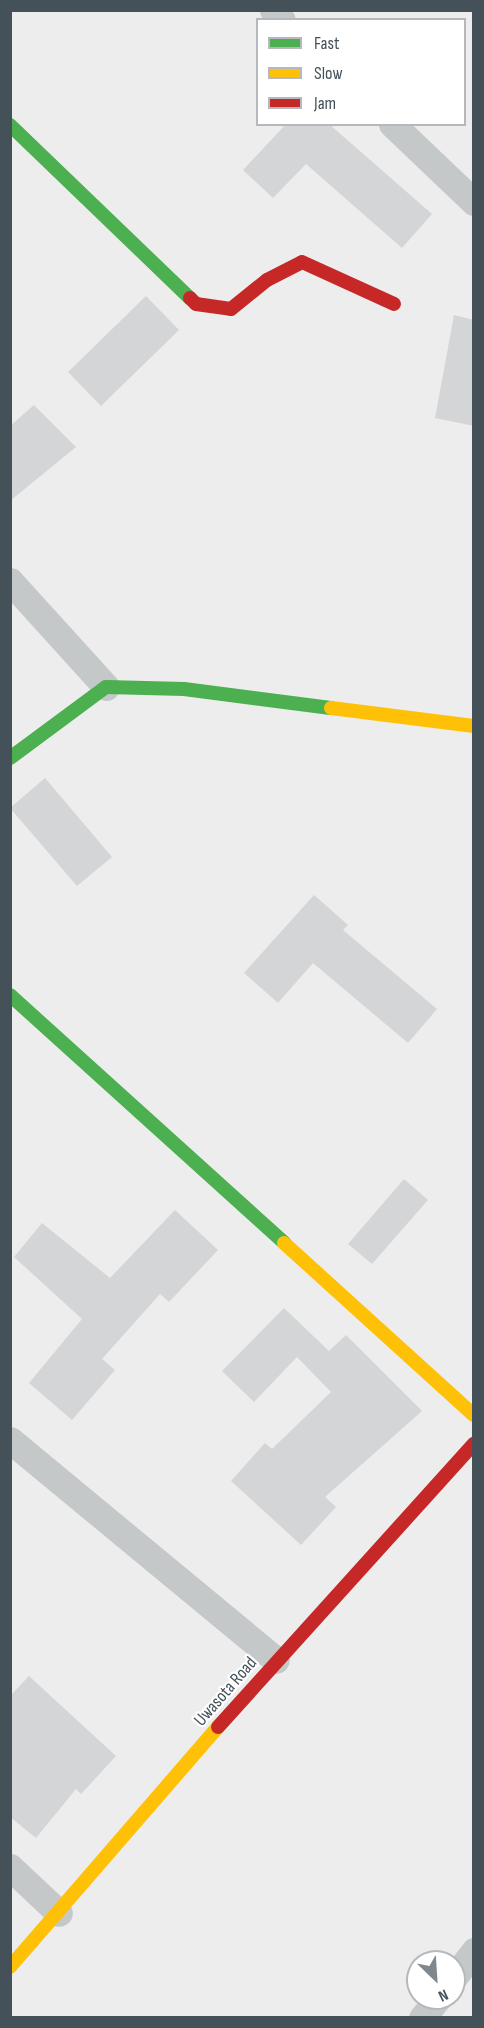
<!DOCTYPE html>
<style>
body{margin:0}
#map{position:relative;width:484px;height:2028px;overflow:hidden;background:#eeeded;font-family:"Sofia Sans Condensed",sans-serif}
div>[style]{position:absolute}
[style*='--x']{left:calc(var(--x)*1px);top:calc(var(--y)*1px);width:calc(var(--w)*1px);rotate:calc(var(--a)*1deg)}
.building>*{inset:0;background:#d4d5d6}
.street>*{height:27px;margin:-13.5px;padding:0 13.5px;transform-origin:13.5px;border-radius:13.5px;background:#c5c8c9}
.fast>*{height:14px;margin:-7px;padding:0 7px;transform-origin:7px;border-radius:7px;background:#4caf50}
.slow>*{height:14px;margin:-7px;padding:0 7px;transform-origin:7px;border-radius:7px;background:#ffc107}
.jam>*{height:14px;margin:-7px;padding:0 7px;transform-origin:7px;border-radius:7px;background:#c62828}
span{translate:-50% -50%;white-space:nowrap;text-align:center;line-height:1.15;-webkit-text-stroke:4.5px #fff;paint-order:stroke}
.street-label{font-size:18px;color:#455159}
.frame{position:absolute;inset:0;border:12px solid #455159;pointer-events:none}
.legend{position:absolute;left:256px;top:18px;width:210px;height:108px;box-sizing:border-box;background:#fff;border:2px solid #b5b9bd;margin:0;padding:8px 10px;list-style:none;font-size:18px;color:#455159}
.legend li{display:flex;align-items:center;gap:12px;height:30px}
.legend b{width:30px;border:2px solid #b5b9bd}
.north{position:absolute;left:406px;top:1950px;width:60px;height:60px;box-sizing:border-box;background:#fff;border:2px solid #b5b9bd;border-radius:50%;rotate:155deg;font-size:16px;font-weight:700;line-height:24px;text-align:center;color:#455159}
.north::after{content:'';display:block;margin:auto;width:21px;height:27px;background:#80888d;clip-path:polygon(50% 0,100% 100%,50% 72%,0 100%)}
</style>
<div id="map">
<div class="building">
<div style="clip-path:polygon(286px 124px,329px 124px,432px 214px,402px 248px,306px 164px,273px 198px,243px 170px)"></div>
<div style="clip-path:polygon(146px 296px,179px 330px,101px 406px,68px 372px)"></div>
<div style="clip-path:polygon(454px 315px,474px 320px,474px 426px,435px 418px)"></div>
<div style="clip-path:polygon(34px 405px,76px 447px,10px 501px,10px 426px)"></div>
<div style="clip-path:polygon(45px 778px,112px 857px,77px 886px,10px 808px)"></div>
<div style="clip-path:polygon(314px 895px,348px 925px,343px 930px,437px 1009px,408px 1043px,313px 963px,278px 1003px,244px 973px)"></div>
<div style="clip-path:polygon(404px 1179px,428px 1200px,372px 1264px,348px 1244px)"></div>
<div style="clip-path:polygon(175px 1210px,218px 1250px,169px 1302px,160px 1294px,102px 1359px,115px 1370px,72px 1420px,29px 1383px,82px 1319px,14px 1257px,42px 1223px,110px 1278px)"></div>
<div style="clip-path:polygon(284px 1308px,329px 1351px,346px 1335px,422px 1411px,325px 1497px,336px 1507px,301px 1545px,231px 1481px,265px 1443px,272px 1449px,331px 1392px,297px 1357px,254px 1402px,222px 1371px)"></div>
<div style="clip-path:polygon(29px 1676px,116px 1756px,81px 1794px,76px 1789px,36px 1838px,10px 1817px,10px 1696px)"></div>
</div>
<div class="street">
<div style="--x:273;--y:10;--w:13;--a:48"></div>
<div style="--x:392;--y:124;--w:113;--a:43.6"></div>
<div style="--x:10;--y:581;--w:143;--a:47.8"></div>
<div style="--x:10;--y:1440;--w:345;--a:39.6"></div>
<div style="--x:10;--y:1867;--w:67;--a:43.2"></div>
<div style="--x:454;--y:1977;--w:33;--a:-52"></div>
<div style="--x:422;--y:2018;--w:26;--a:-51"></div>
</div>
<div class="fast">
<div style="--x:10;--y:125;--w:250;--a:43.9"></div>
<div style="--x:10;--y:758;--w:119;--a:-36.5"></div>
<div style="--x:106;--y:687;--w:78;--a:1.5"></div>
<div style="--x:184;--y:689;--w:148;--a:7.4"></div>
<div style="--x:10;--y:995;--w:370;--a:42.1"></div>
</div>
<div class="slow">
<div style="--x:331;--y:708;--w:144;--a:7.2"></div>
<div style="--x:284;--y:1243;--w:256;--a:42.2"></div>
<div style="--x:10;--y:1967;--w:318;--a:-49.1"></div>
</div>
<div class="jam">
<div style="--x:190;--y:298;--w:8;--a:45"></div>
<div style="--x:196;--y:304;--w:35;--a:8"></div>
<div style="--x:231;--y:309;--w:46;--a:-38.9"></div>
<div style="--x:267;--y:280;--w:39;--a:-27"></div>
<div style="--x:302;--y:262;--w:101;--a:24.5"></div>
<div style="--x:218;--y:1727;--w:382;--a:-47.9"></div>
</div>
<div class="street-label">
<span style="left:226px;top:1692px;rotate:-49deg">Uwasota Road</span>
</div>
<div class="frame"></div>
<ul class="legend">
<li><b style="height:8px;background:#4caf50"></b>Fast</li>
<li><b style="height:8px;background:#ffc107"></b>Slow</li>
<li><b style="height:8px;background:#c62828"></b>Jam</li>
</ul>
<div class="north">N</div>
</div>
